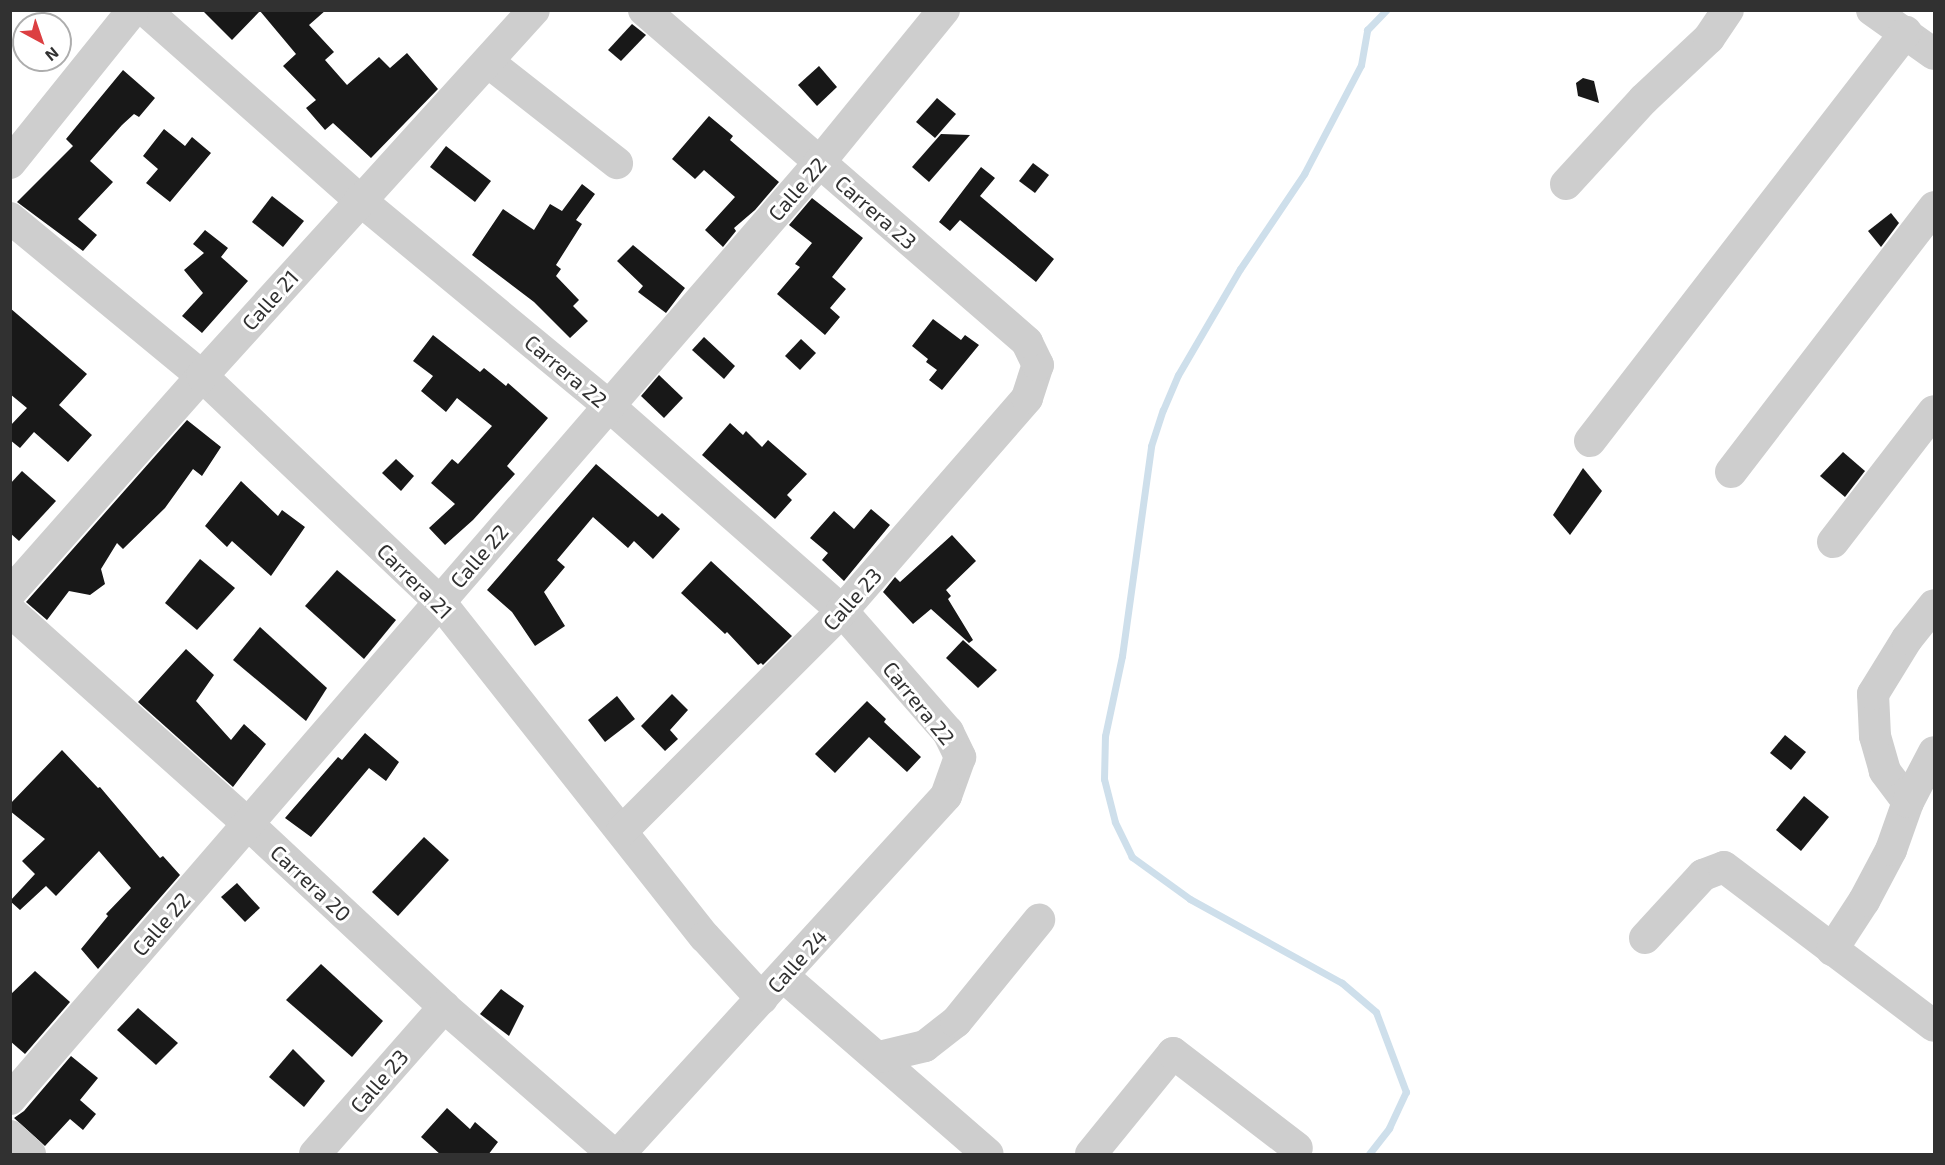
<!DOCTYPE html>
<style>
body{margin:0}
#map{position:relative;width:1945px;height:1165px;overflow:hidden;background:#fff;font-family:"Exo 2",sans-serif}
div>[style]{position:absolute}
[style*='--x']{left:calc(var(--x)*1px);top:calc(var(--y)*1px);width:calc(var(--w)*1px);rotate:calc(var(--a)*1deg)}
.stream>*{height:7px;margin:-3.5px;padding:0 3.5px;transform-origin:3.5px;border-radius:3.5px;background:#cedfeb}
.building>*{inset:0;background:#181818}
.minor>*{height:32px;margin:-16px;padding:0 16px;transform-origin:16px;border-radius:16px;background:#cecece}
span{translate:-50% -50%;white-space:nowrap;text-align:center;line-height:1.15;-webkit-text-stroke:6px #fff;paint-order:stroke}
.street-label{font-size:21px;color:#313131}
.frame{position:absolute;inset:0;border:12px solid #313131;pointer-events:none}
.north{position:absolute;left:12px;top:12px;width:60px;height:60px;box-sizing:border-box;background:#fff;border:2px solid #adadad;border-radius:50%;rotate:140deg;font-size:16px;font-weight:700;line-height:24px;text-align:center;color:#313131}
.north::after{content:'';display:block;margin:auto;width:21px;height:27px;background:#dc3f42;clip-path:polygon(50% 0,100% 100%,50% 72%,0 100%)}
</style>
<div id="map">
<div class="stream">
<div style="--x:1369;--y:1154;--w:33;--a:-52"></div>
<div style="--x:1389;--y:1128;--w:40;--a:-65"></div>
<div style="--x:1406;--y:1092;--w:85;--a:-110.6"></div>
<div style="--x:1376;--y:1012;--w:45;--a:-139.5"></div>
<div style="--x:1342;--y:983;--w:174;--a:-151.1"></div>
<div style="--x:1190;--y:899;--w:72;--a:-144.1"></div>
<div style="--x:1132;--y:857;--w:39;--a:-116"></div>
<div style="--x:1115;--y:822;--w:44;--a:-104.3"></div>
<div style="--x:1104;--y:779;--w:43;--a:-88.7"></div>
<div style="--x:1105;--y:736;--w:82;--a:-78"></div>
<div style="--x:1122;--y:656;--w:212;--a:-82.1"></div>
<div style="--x:1151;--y:446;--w:38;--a:-72"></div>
<div style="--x:1163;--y:410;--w:38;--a:-67"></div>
<div style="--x:1178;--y:375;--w:123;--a:-59.7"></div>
<div style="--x:1240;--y:269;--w:115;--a:-56"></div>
<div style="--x:1304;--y:174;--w:123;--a:-62.4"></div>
<div style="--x:1361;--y:65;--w:36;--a:-80"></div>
<div style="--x:1367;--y:30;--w:28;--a:-46"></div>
</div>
<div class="building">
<div style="clip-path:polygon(202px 10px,326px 10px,309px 25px,334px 52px,325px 60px,347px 85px,379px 57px,390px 68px,407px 53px,438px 89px,371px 158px,333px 123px,325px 130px,306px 108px,316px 100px,283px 66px,296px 54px,260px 11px,232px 40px)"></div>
<div style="clip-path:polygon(632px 24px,646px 35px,621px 61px,608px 50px)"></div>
<div style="clip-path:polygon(819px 66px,837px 87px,817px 106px,798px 85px)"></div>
<div style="clip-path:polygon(123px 70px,155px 98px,139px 117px,134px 114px,122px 125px,90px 161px,113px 182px,78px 219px,97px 235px,83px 251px,17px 202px,73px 146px,66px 139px)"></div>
<div style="clip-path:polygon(1583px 78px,1594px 81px,1599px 103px,1578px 96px,1576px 83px)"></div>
<div style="clip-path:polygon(937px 98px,956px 114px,935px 138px,916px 122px)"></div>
<div style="clip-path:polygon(709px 116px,733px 136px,730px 140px,779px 182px,755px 210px,734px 228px,736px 231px,723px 247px,705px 230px,735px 197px,704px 170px,695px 179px,672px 159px)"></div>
<div style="clip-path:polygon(164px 129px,185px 146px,192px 137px,211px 153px,170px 202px,146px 183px,158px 169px,143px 156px)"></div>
<div style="clip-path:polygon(941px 134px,970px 135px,929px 182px,912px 167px)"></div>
<div style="clip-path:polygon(446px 146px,491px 181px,475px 202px,430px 167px)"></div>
<div style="clip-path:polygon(1033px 163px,1049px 175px,1035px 193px,1019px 181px)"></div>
<div style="clip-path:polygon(981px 167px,995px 178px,980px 196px,1054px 259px,1036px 282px,960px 220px,950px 231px,939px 222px)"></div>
<div style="clip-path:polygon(582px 184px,595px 194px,576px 220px,582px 224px,556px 265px,561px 269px,556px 276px,579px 300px,573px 306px,588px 321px,570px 338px,534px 302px,472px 255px,503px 209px,534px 230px,550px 204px,562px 211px)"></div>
<div style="clip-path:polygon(272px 196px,304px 221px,283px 247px,252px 222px)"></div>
<div style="clip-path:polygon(812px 198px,863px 238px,832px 277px,846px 289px,830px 308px,840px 317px,825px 335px,777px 294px,800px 267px,795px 264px,812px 243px,789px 225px)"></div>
<div style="clip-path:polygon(1891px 213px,1899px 223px,1881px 247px,1868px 231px)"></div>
<div style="clip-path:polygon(205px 230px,228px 248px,221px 257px,248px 281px,202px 333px,182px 316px,203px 293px,184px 270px,204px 253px,193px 244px)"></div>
<div style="clip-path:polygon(633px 245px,685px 288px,666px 313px,638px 292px,643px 286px,617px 261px)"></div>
<div style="clip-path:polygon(10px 308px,87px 374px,59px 405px,92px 435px,68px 462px,34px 432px,20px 448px,10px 440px,10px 426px,27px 408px,10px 394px)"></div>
<div style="clip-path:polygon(933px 319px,961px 340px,965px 335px,979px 345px,942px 390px,929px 380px,937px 370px,926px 362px,928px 359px,912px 346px)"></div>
<div style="clip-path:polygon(433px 335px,480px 372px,484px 368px,506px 386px,508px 383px,548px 418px,507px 466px,515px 474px,473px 520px,445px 545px,429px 528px,455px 504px,431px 483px,452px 459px,458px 464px,492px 426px,457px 398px,446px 412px,421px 391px,433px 376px,413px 361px)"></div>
<div style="clip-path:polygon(704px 337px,735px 366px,724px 379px,692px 350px)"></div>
<div style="clip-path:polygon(801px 339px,816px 353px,800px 370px,785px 356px)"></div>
<div style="clip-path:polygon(659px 375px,683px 398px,664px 418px,641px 396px)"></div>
<div style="clip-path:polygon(187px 420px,221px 447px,202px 476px,193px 469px,165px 508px,123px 549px,117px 543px,101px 569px,105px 584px,90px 595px,69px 591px,47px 620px,26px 602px)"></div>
<div style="clip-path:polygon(730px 423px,743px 435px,746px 431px,762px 447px,768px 440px,807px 474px,787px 495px,792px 500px,775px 519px,702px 455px)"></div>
<div style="clip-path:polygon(1843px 452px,1865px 471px,1845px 497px,1820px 476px)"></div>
<div style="clip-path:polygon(396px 459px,414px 476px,401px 491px,382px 473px)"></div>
<div style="clip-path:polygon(596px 464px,658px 517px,662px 513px,680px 529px,653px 559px,634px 541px,628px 548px,593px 517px,557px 560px,565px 567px,544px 592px,565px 626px,535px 646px,512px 612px,487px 590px)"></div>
<div style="clip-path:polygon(1583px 468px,1602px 491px,1570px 535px,1553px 515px)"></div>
<div style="clip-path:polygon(22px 471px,56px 501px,19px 541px,10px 533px,10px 484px)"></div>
<div style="clip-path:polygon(241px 481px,278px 516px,282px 510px,305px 527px,271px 576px,232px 541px,227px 547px,205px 526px)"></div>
<div style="clip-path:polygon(871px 509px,890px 525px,844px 581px,822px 560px,828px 553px,810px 538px,834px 511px,854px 529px)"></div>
<div style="clip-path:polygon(952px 535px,976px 561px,946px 590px,951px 596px,948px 599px,973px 640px,969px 643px,931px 609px,913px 624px,883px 592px,895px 577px,900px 582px)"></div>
<div style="clip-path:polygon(200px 559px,235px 588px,197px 630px,165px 603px)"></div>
<div style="clip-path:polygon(711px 561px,792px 636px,763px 665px,761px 663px,758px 665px,727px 632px,725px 634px,681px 593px)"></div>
<div style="clip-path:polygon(337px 570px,396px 620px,364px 659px,305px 606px)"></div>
<div style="clip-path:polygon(260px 627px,327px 688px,306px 721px,233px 660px)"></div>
<div style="clip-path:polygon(963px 640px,997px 670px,978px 688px,946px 658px)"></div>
<div style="clip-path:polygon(186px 649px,214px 675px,196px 701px,231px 740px,244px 724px,266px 744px,233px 787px,138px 702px)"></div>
<div style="clip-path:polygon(672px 694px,688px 710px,670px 730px,678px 739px,665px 751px,641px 726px)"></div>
<div style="clip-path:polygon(617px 696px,635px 719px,605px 742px,588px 720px)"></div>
<div style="clip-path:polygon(867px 701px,886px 719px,884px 722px,921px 757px,907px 772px,869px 737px,835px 773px,815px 754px)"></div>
<div style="clip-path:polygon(365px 733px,399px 762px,386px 781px,369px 768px,311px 837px,285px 818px,338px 757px,342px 760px)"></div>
<div style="clip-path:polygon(1785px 735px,1806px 752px,1791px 770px,1770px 753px)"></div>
<div style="clip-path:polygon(62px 750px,98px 788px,100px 787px,160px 858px,163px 856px,180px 875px,98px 969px,81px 949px,108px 916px,106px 914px,131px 888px,99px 851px,56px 896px,46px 886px,20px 910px,10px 901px,35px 874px,22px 861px,45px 839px,10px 811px,10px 804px)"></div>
<div style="clip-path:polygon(1804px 796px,1829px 817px,1801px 851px,1776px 830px)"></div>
<div style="clip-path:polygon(424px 837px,449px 860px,398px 916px,372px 892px)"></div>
<div style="clip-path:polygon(237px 883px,260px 908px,245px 922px,221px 897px)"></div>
<div style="clip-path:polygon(321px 964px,383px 1021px,352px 1057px,286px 1000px)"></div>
<div style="clip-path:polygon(35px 971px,70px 1002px,25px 1054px,10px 1041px,10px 995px)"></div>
<div style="clip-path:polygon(501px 989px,524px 1006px,509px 1036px,480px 1014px)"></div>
<div style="clip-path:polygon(138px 1008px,178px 1043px,156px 1065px,117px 1030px)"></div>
<div style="clip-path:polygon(293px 1049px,325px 1081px,304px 1107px,269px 1077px)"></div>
<div style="clip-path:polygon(71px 1056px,98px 1078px,80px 1100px,96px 1114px,83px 1130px,70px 1119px,45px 1146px,14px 1118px,24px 1111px)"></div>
<div style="clip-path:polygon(447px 1108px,470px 1129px,475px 1122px,498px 1142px,488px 1155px,441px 1155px,421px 1137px)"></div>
</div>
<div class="minor">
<div style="--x:145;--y:10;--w:287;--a:41.5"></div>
<div style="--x:360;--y:200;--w:323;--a:39.6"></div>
<div style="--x:609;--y:406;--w:310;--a:41.3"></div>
<div style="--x:842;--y:611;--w:161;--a:48.8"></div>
<div style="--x:948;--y:732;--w:28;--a:64"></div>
<div style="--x:960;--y:757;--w:41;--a:109.7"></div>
<div style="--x:946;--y:796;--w:485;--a:132.4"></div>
<div style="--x:1872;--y:10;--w:76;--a:35.4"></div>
<div style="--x:488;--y:62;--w:164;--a:38.1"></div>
<div style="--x:10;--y:163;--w:196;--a:-51.2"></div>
<div style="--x:1566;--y:184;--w:115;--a:-47.5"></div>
<div style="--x:1644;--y:99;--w:89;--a:-43.2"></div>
<div style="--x:1709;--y:38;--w:34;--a:-56"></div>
<div style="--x:10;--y:218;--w:249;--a:39.5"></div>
<div style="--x:202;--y:376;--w:328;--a:43.5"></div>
<div style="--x:440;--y:602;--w:427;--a:51.7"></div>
<div style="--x:705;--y:937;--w:84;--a:47.4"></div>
<div style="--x:1590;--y:441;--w:517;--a:-52.31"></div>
<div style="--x:1731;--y:472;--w:334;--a:-52.5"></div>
<div style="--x:1833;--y:542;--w:165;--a:-52.4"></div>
<div style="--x:10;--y:593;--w:290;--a:-48.5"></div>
<div style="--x:202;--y:376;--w:494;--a:-47.8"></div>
<div style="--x:10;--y:611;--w:319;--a:41.8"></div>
<div style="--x:248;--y:824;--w:268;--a:43"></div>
<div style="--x:444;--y:1007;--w:224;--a:41"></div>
<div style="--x:1908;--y:802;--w:39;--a:-127"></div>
<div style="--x:1885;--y:771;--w:36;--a:-106"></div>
<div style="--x:1875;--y:736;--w:42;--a:-92.7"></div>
<div style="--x:1873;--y:694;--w:65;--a:-58.3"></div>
<div style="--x:1907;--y:639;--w:43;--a:-51.5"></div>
<div style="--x:622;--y:831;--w:311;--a:-45"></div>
<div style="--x:842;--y:611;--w:282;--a:-49"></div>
<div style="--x:1027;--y:398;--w:35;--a:-72"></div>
<div style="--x:1038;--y:365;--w:25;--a:-116"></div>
<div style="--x:1027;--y:342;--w:507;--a:-139.08"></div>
<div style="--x:1645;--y:938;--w:86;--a:-47.4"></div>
<div style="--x:1703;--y:875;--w:22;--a:-21"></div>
<div style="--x:1724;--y:867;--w:263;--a:37.1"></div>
<div style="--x:1832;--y:950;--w:59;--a:-56.9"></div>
<div style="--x:1864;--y:901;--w:58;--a:-62.1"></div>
<div style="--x:1891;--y:850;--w:51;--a:-70.5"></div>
<div style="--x:1908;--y:802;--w:56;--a:-62.5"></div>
<div style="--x:783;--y:976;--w:271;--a:41"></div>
<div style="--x:879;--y:1057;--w:47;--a:-13.4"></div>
<div style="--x:925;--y:1046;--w:39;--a:-38"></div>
<div style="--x:956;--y:1022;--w:132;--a:-50.9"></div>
<div style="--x:10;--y:1099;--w:1237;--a:-49.16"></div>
<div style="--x:819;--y:163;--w:198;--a:-50.8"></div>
<div style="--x:10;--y:1136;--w:27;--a:42"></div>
<div style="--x:315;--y:1154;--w:196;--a:-48.7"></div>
<div style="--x:1091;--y:1154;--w:130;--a:-50.9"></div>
<div style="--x:1173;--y:1053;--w:156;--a:37.5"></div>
</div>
<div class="street-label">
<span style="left:797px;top:189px;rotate:-49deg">Calle 22</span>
<span style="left:876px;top:212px;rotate:41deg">Carrera 23</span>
<span style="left:270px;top:300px;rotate:-48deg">Calle 21</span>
<span style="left:566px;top:371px;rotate:40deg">Carrera 22</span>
<span style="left:479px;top:556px;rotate:-49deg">Calle 22</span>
<span style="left:415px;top:581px;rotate:45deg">Carrera 21</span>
<span style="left:852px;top:599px;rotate:-48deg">Calle 23</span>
<span style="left:919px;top:703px;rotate:51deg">Carrera 22</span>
<span style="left:311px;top:883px;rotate:43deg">Carrera 20</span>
<span style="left:161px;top:924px;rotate:-49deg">Calle 22</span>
<span style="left:797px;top:961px;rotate:-48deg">Calle 24</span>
<span style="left:379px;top:1081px;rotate:-49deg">Calle 23</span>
</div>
<div class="frame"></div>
<div class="north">N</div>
</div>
